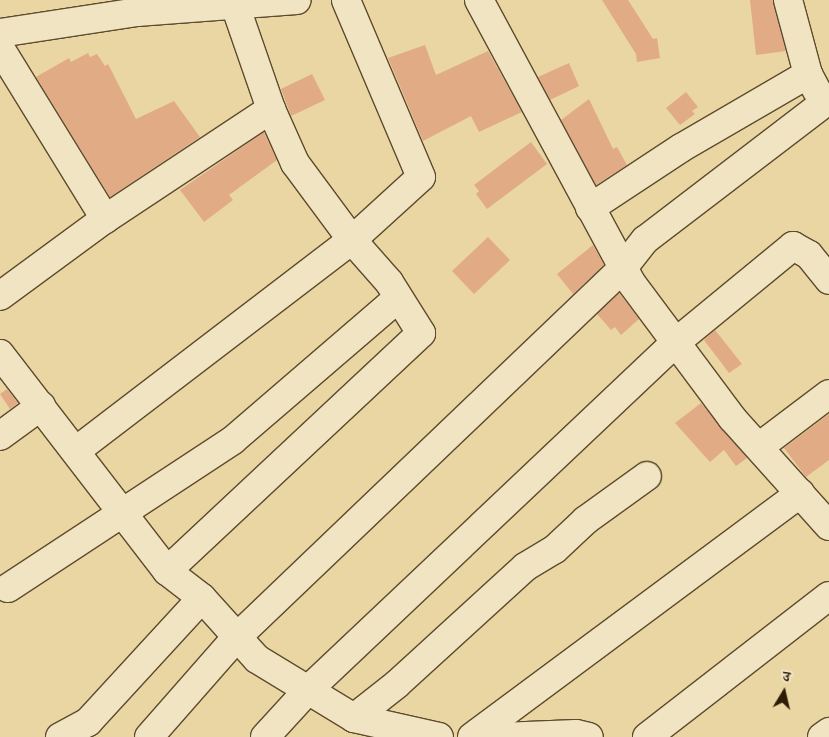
<!DOCTYPE html>
<meta charset="utf-8">
<style>
body{margin:0}
#map{position:relative;width:829px;height:737px;overflow:hidden;background:#ead6a3;font-family:"Libre Bodoni","Noto Serif Devanagari",serif}
div>[style]{position:absolute}
[style*='--x']{left:calc(var(--x)*1px);top:calc(var(--y)*1px);width:calc(var(--w)*1px);rotate:calc(var(--a)*1deg)}
.building>*{inset:0;background:#e1ab86}
.roads{filter:drop-shadow(1px 0 #5d4b2d) drop-shadow(-1px 0 #5d4b2d) drop-shadow(0 1px #5d4b2d) drop-shadow(0 -1px #5d4b2d)}
.minor>*{height:28px;margin:-14px;padding:0 14px;transform-origin:14px;border-radius:14px;background:#f1e4c3}
span{translate:-50% -50%;white-space:nowrap;text-align:center;line-height:1.15;-webkit-text-stroke:4px #f1e4c3;paint-order:stroke}
.north{position:absolute;left:759px;top:667px;width:50px;height:50px;-webkit-text-stroke:4px #f1e4c3;paint-order:stroke;rotate:9deg;font-size:14px;font-weight:700;line-height:20px;text-align:center;color:#2e1d06}
.north::after{content:'';display:block;margin:auto;width:18px;height:22px;background:#2e1d06;clip-path:polygon(50% 0,100% 100%,50% 72%,0 100%)}
</style>
<div id="map">
<div class="building">
<div style="clip-path:polygon(602px 0,628px 0,653px 39px,657px 38px,660px 58px,637px 62px,636px 54px)"></div>
<div style="clip-path:polygon(750px 0,773px 0,786px 51px,756px 55px)"></div>
<div style="clip-path:polygon(425px 45px,436px 75px,488px 51px,522px 112px,479px 132px,471px 116px,423px 141px,388px 58px)"></div>
<div style="clip-path:polygon(88px 53px,90px 57px,97px 54px,105px 66px,108px 64px,136px 119px,174px 101px,200px 137px,110px 197px,36px 77px,69px 58px,71px 62px)"></div>
<div style="clip-path:polygon(569px 63px,579px 86px,550px 100px,538px 77px)"></div>
<div style="clip-path:polygon(312px 74px,325px 100px,291px 116px,281px 89px)"></div>
<div style="clip-path:polygon(686px 92px,698px 107px,692px 111px,695px 114px,680px 125px,666px 108px)"></div>
<div style="clip-path:polygon(589px 99px,613px 149px,617px 147px,627px 165px,596px 185px,561px 120px)"></div>
<div style="clip-path:polygon(264px 132px,277px 160px,229px 195px,233px 200px,204px 222px,180px 190px)"></div>
<div style="clip-path:polygon(531px 142px,547px 164px,487px 209px,476px 194px,479px 191px,474px 185px)"></div>
<div style="clip-path:polygon(488px 237px,510px 260px,474px 294px,452px 271px)"></div>
<div style="clip-path:polygon(593px 245px,604px 265px,573px 294px,557px 274px)"></div>
<div style="clip-path:polygon(619px 293px,639px 319px,621px 335px,615px 327px,611px 330px,597px 314px)"></div>
<div style="clip-path:polygon(715px 330px,742px 364px,729px 373px,704px 340px)"></div>
<div style="clip-path:polygon(7px 389px,18px 403px,10px 409px,0 394px)"></div>
<div style="clip-path:polygon(701px 403px,747px 458px,736px 466px,724px 450px,710px 462px,675px 423px)"></div>
<div style="clip-path:polygon(829px 414px,829px 460px,806px 477px,784px 448px)"></div>
</div>
<div class="roads">
<div class="minor">
<div style="--x:479;--y:0;--w:319;--a:61.7"></div>
<div style="--x:630;--y:281;--w:171;--a:53.3"></div>
<div style="--x:732;--y:418;--w:145;--a:48.1"></div>
<div style="--x:788;--y:0;--w:77;--a:74.9"></div>
<div style="--x:808;--y:74;--w:19;--a:62"></div>
<div style="--x:0;--y:33;--w:139;--a:-8.7"></div>
<div style="--x:137;--y:12;--w:160;--a:-4.3"></div>
<div style="--x:0;--y:48;--w:201;--a:58.4"></div>
<div style="--x:590;--y:208;--w:109;--a:-33.4"></div>
<div style="--x:681;--y:148;--w:147;--a:-30.2"></div>
<div style="--x:0;--y:296;--w:130;--a:-36.3"></div>
<div style="--x:105;--y:219;--w:199;--a:-33.5"></div>
<div style="--x:271;--y:109;--w:110;--a:-109.1"></div>
<div style="--x:0;--y:354;--w:274;--a:52.4"></div>
<div style="--x:167;--y:571;--w:44;--a:37.6"></div>
<div style="--x:202;--y:598;--w:82;--a:48"></div>
<div style="--x:257;--y:659;--w:114;--a:31.3"></div>
<div style="--x:354;--y:718;--w:87;--a:12.6"></div>
<div style="--x:0;--y:436;--w:51;--a:-36.2"></div>
<div style="--x:759;--y:447;--w:88;--a:-37.1"></div>
<div style="--x:77;--y:450;--w:346;--a:-37.4"></div>
<div style="--x:352;--y:240;--w:93;--a:-42.4"></div>
<div style="--x:421;--y:177;--w:192;--a:-113"></div>
<div style="--x:167;--y:571;--w:348;--a:-43.1"></div>
<div style="--x:421;--y:333;--w:60;--a:-122.1"></div>
<div style="--x:389;--y:282;--w:56;--a:-131.4"></div>
<div style="--x:352;--y:240;--w:96;--a:-126.5"></div>
<div style="--x:295;--y:163;--w:59;--a:-114"></div>
<div style="--x:8;--y:588;--w:269;--a:-33.3"></div>
<div style="--x:233;--y:440;--w:216;--a:-40.7"></div>
<div style="--x:354;--y:718;--w:55;--a:-38.3"></div>
<div style="--x:397;--y:684;--w:173;--a:-42.4"></div>
<div style="--x:525;--y:567;--w:35;--a:-31"></div>
<div style="--x:555;--y:549;--w:42;--a:-43.1"></div>
<div style="--x:586;--y:520;--w:75;--a:-35.8"></div>
<div style="--x:60;--y:737;--w:32;--a:-28"></div>
<div style="--x:88;--y:722;--w:168;--a:-47.4"></div>
<div style="--x:149;--y:737;--w:132;--a:-48.7"></div>
<div style="--x:236;--y:638;--w:535;--a:-43.71"></div>
<div style="--x:623;--y:268;--w:36;--a:-52"></div>
<div style="--x:645;--y:240;--w:225;--a:-37.4"></div>
<div style="--x:265;--y:737;--w:64;--a:-47.5"></div>
<div style="--x:308;--y:690;--w:505;--a:-43.4"></div>
<div style="--x:675;--y:343;--w:153;--a:-39.4"></div>
<div style="--x:793;--y:246;--w:18;--a:29"></div>
<div style="--x:809;--y:255;--w:32;--a:51"></div>
<div style="--x:472;--y:737;--w:409;--a:-36.6"></div>
<div style="--x:501;--y:737;--w:75;--a:-2.3"></div>
<div style="--x:576;--y:734;--w:13;--a:13"></div>
<div style="--x:647;--y:737;--w:230;--a:-37.8"></div>
<div style="--x:822;--y:737;--w:9;--a:-36"></div>
</div>
</div>
<div class="north">उ</div>
</div>
